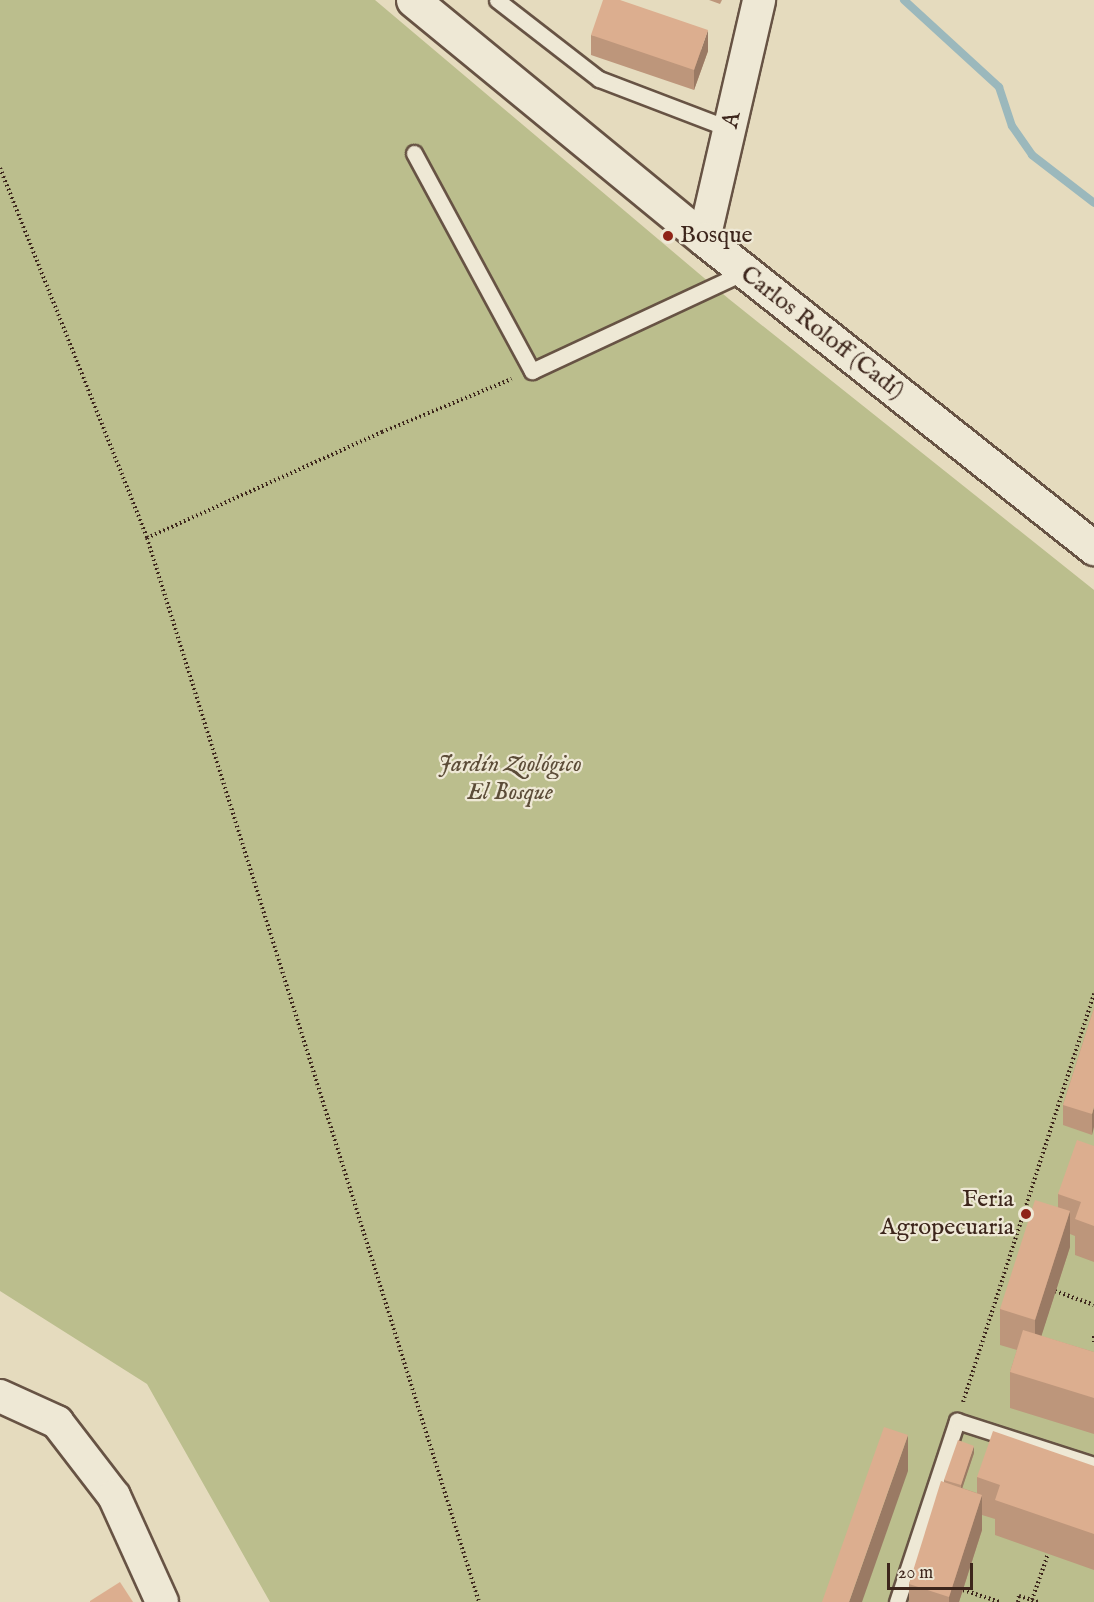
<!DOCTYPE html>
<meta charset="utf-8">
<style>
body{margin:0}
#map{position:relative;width:1094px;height:1602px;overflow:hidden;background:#e5dbbe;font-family:"IM FELL English",serif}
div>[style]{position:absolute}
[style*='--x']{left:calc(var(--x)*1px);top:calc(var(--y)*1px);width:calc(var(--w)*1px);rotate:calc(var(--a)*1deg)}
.green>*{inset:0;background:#bbbe8d}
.stream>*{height:8px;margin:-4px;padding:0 4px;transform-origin:4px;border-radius:4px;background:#9bb8bc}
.path>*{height:4px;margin-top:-2px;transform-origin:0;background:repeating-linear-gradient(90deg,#3d261c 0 1.5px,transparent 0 4.5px)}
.roads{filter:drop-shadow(2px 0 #675344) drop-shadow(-2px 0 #675344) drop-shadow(0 2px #675344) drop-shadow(0 -2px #675344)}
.service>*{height:15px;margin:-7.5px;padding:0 7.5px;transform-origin:7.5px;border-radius:7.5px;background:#eee8d5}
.minor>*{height:32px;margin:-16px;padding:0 16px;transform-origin:16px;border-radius:16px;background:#eee8d5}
.tertiary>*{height:33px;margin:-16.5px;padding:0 16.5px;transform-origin:16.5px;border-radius:16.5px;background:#eee8d5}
.wall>*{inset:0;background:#bd967b}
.shaded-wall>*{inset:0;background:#9a7a64}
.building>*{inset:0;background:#dcae8f}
.dots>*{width:16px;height:16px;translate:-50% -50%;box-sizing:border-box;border:3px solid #eee8d5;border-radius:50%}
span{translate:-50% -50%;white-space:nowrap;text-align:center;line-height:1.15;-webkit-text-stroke:4.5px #eee8d5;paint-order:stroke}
.street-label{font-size:24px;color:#3d261c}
.poi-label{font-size:24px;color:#3d261c}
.left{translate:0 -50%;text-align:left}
.right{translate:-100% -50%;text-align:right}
.park-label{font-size:24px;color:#5c4c38;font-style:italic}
.scale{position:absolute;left:887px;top:1563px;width:86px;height:27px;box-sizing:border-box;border:3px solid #3d261c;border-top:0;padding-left:8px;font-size:18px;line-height:21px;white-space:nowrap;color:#3d261c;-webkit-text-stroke:4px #eee8d5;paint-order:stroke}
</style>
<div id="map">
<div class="green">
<div style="clip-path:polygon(0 0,375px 0,729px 299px,1094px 590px,1094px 1602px,270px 1602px,147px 1384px,0 1291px)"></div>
</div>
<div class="stream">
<div style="--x:904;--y:0;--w:129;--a:42.5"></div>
<div style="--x:999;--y:87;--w:41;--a:71.6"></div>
<div style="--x:1012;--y:126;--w:35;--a:55"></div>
<div style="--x:1032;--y:155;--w:78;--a:37.7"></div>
</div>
<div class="path">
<div style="--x:0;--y:168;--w:398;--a:68.3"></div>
<div style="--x:147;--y:538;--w:1115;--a:72.67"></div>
<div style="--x:147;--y:538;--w:258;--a:-24.3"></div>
<div style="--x:382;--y:432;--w:140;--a:-22.2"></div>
<div style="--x:1055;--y:1291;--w:41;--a:19.7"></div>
<div style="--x:1094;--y:1336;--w:9;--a:90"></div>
<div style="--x:963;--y:1402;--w:429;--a:-72.2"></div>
<div style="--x:963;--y:1590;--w:38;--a:18"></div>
<div style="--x:1032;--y:1600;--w:49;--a:-70.8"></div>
<div style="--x:1018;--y:1602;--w:6;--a:-81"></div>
<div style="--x:1019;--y:1596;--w:21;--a:17"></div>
</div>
<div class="roads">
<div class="service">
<div style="--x:497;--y:0;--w:129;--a:37.8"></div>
<div style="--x:599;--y:79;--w:140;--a:20.9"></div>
<div style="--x:414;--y:153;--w:248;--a:61.6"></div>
<div style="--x:532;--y:371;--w:234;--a:-25"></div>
<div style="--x:897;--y:1602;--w:191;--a:-71.7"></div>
<div style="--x:957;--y:1421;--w:144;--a:17.8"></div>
</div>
<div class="minor">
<div style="--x:704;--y:239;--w:245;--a:-77"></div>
<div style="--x:0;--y:1396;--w:63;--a:24.5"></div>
<div style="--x:57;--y:1422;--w:93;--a:52.4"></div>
<div style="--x:114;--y:1496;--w:116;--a:65.6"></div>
</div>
<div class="tertiary">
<div style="--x:413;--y:0;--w:377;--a:39.4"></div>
<div style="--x:704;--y:239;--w:498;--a:38.4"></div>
</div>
</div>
<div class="wall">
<div style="clip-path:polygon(709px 0,722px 0,720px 4px)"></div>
<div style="clip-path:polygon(591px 35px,708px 51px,694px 90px,591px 55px)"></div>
<div style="clip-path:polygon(1094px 1008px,1092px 1135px,1063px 1125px,1063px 1105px)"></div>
<div style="clip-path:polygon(1094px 1146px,1094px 1262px,1075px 1255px,1075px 1236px,1070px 1234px,1070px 1247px,1041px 1336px,1094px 1352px,1094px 1434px,1010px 1408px,1010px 1372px,1017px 1350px,1000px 1345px,1000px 1309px,1058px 1207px,1058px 1194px)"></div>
<div style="clip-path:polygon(974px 1453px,962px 1488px,977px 1493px,977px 1477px,1094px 1466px,1094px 1570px,995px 1535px,995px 1519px,982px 1515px,982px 1530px,959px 1602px,909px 1602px,909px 1584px,944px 1482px,944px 1480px)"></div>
</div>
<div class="shaded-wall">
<div style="clip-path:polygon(708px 30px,708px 51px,694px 90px,694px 70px)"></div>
<div style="clip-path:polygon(1094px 1107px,1094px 1127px,1092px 1135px,1092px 1114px)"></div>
<div style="clip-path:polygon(1070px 1211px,1070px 1247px,1035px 1356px,1035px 1320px)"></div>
<div style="clip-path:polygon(908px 1435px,908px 1471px,862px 1602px,849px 1602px)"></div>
<div style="clip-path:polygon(974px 1446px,974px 1453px,961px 1492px,961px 1485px)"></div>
<div style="clip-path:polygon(982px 1495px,982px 1530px,959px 1602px,949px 1602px,949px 1597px)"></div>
</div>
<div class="building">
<div style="clip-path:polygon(603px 0,620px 0,708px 30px,694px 70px,591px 35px)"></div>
<div style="clip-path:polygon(1094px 1008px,1094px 1107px,1092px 1114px,1063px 1105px)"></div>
<div style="clip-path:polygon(1077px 1140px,1094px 1146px,1094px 1226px,1075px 1219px,1081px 1202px,1058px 1194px)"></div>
<div style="clip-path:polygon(1035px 1200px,1070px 1211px,1035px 1320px,1000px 1309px)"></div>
<div style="clip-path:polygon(1023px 1330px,1094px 1352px,1094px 1398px,1010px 1372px)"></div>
<div style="clip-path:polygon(884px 1427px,908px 1435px,849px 1602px,822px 1602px)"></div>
<div style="clip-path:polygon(993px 1431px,1094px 1466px,1094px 1534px,995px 1500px,1000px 1485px,977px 1477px)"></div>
<div style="clip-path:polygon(958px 1440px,974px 1446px,961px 1485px,944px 1480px)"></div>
<div style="clip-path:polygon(941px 1481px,982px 1495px,949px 1597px,909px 1584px)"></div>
<div style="clip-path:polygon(120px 1582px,133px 1602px,90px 1602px,90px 1601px)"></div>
</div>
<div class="dots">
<div style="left:668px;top:236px;background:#8f2418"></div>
<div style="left:1026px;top:1214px;background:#8f2418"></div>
</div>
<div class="street-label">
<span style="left:732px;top:120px;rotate:-77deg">A</span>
<span style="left:822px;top:333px;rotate:38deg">Carlos Roloff (Cadí)</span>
</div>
<div class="poi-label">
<span class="left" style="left:680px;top:236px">Bosque</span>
<span class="right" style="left:1014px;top:1214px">Feria<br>Agropecuaria</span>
</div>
<div class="park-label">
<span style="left:510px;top:779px">Jardín Zoológico<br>El Bosque</span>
</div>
<div class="scale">20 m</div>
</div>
